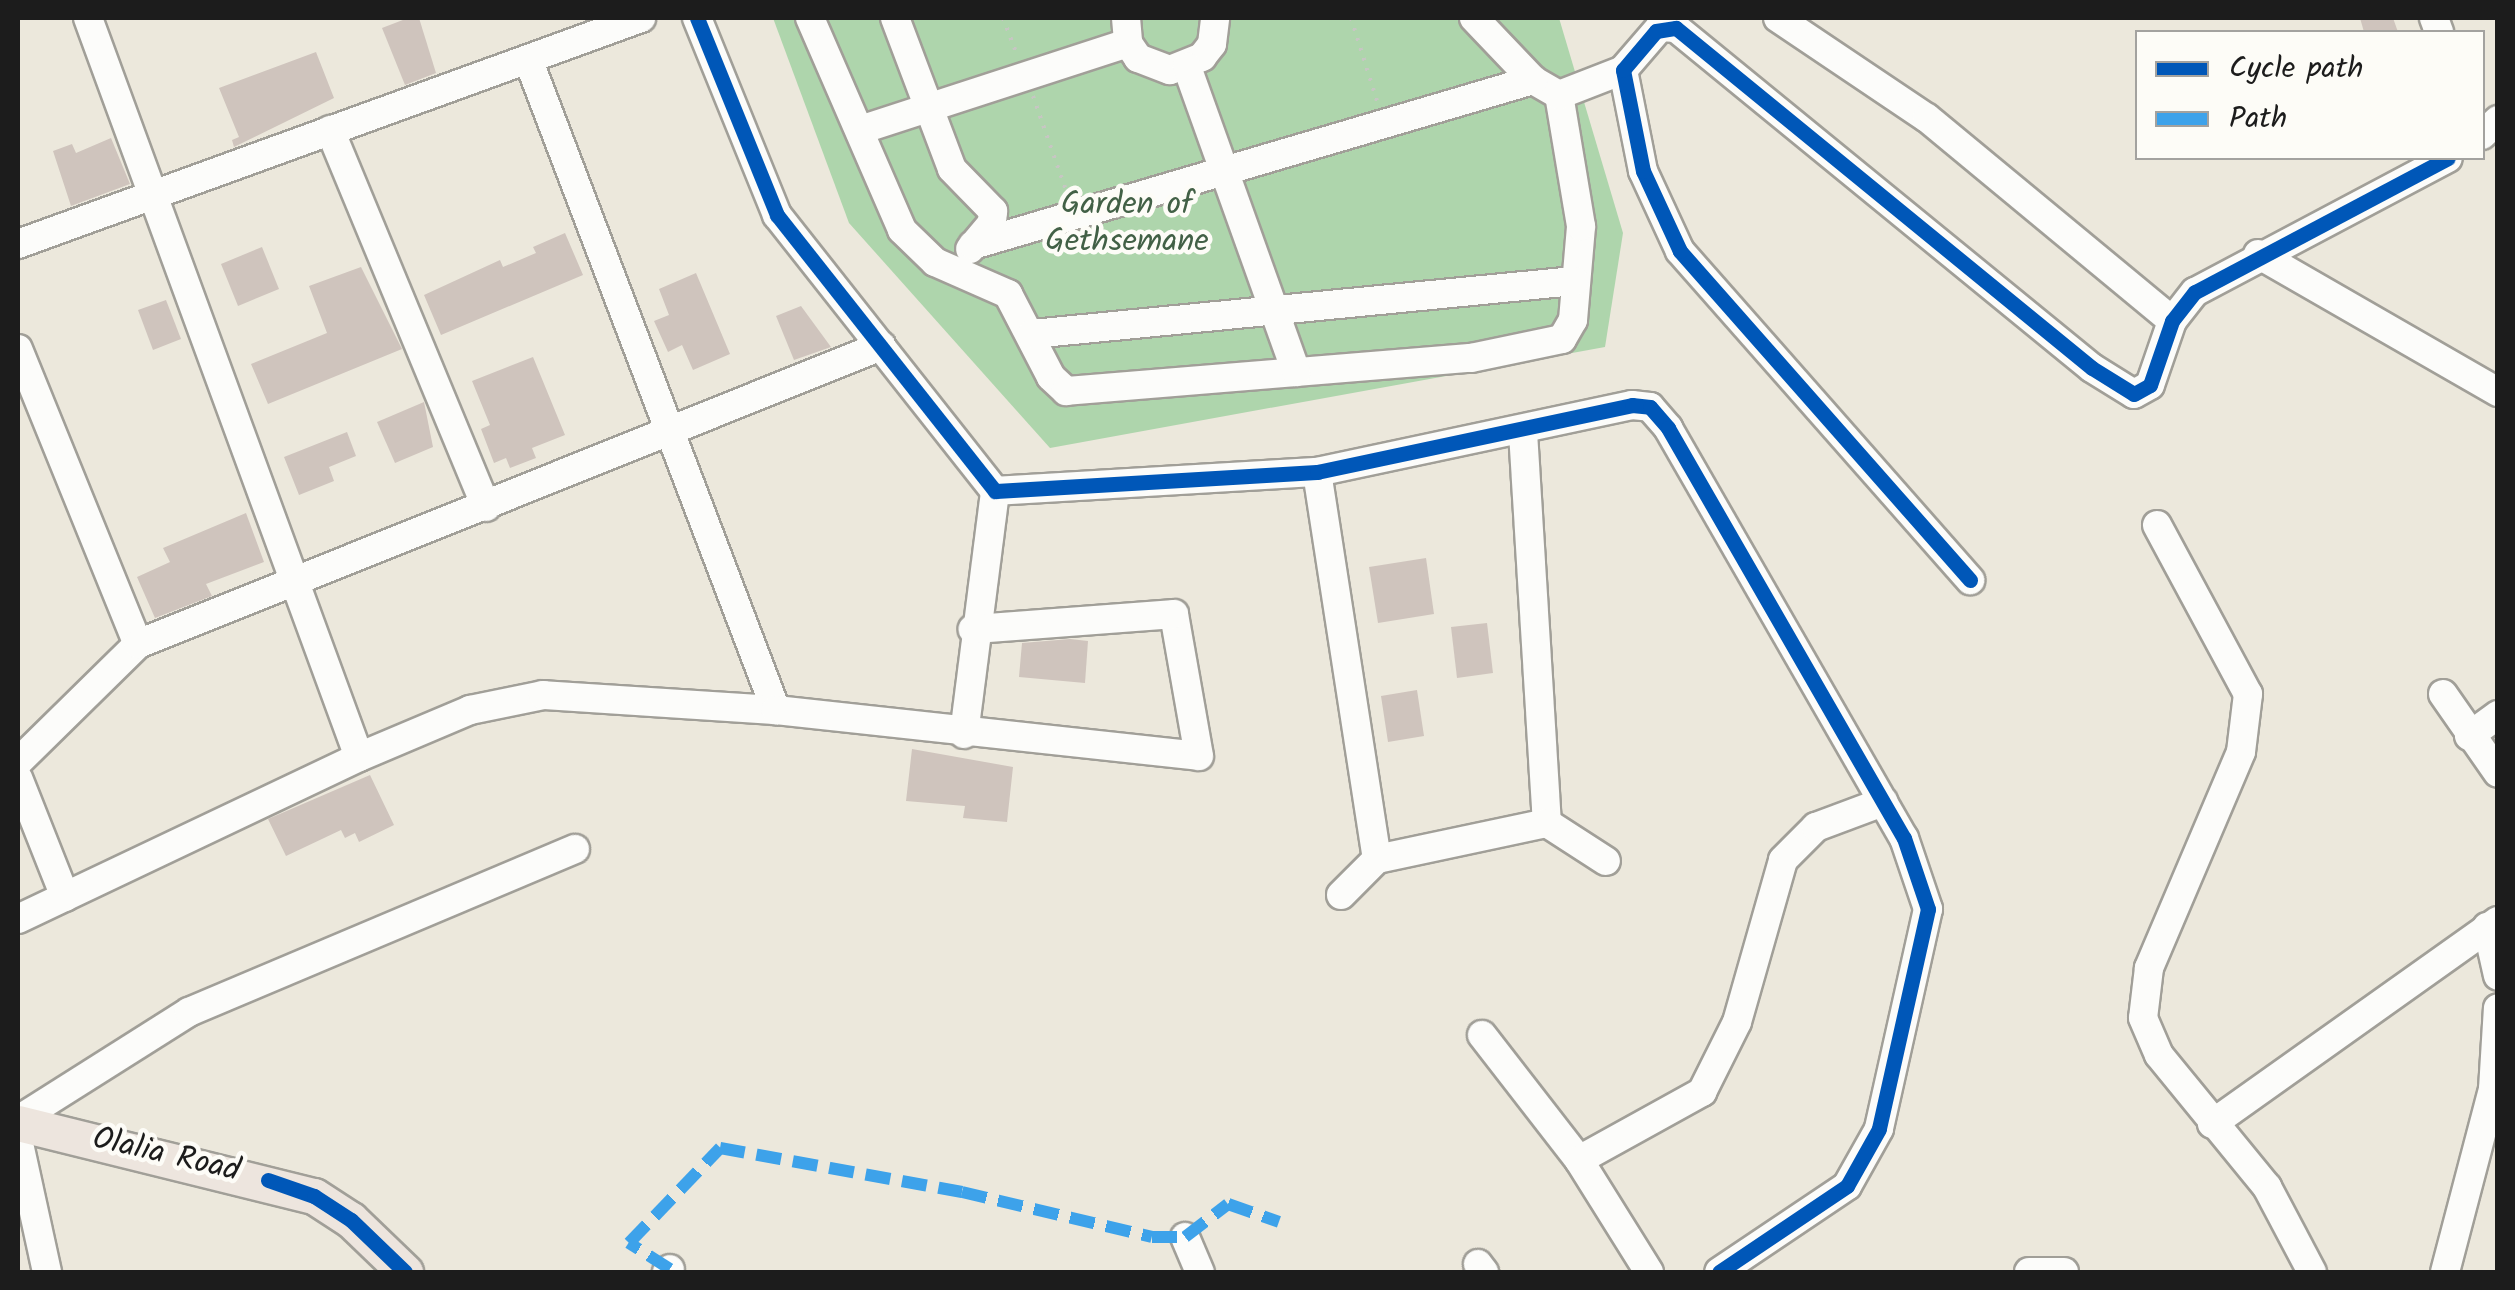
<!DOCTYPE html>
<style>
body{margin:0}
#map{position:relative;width:2515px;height:1290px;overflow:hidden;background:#ece8dc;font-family:Kalam,sans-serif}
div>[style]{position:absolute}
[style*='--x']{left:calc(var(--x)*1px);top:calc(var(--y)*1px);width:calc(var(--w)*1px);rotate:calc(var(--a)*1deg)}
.green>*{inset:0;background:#aed5ac}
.building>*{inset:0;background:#cfc4bd}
.path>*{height:4px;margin-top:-2px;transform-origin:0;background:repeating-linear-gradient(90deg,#c7c6c3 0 2.5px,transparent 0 10.5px)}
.roads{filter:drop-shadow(2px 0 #a19f98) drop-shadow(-2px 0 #a19f98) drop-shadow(0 2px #a19f98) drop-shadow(0 -2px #a19f98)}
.minor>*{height:28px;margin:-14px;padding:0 14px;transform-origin:14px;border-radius:14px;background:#fcfcfa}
.major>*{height:35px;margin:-17.5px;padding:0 17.5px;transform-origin:17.5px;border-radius:17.5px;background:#ede5de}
.quiet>*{height:12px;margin-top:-6px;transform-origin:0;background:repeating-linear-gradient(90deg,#3da2ea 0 25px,transparent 0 37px)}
.cycleway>*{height:15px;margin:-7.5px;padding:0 7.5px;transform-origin:7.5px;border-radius:7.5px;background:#0057b8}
span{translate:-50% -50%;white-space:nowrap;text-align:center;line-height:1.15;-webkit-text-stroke:9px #fdfcf7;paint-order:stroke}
.park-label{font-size:32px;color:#426046}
.street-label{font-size:32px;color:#1c1c1c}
.frame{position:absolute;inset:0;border:20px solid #1c1c1c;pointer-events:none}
.legend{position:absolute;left:2135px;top:30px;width:350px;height:130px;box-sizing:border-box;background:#fdfcf7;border:2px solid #a3a29f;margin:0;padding:12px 18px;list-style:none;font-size:30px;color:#1c1c1c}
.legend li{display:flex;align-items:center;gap:20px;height:50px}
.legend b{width:50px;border:2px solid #a3a29f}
</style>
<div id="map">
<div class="green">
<div style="clip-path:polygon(773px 18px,1559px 18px,1623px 233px,1605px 347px,1050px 448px,849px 223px)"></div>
</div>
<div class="building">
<div style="clip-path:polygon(408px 18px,419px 18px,436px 73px,405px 85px,382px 28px)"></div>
<div style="clip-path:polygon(2360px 18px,2393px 18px,2398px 32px,2364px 32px)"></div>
<div style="clip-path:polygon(316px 52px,334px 98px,234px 147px,232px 140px,239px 137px,219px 88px)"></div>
<div style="clip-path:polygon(111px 138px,130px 184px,71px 206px,53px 151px,72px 144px,76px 153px)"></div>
<div style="clip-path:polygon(565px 233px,583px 275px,441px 335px,424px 295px,500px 260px,503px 267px,536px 253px,533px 247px)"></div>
<div style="clip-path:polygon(262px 247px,279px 289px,238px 306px,221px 264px)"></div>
<div style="clip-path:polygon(361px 267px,402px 349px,268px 404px,251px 364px,327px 333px,309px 286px)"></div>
<div style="clip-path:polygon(696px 273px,730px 354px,693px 370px,682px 345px,668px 352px,654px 321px,669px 315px,659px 289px)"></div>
<div style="clip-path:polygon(166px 300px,181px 339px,153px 350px,138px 310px)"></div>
<div style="clip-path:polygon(801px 306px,831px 347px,794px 360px,776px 316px)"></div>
<div style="clip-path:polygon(533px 357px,565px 435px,532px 448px,536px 458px,510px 468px,506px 458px,494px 463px,481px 429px,490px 425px,472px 381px)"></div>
<div style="clip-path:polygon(424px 402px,433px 447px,395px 463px,377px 422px)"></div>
<div style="clip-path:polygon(347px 432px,356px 456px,329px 467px,334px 481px,299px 495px,284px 457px)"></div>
<div style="clip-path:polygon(246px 513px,264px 562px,206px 584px,212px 596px,155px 618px,137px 577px,170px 562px,163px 548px)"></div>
<div style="clip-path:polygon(1426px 558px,1434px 614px,1378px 623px,1369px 567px)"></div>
<div style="clip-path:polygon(1487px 623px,1493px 673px,1457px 678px,1451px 627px)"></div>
<div style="clip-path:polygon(1070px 639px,1088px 641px,1085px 683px,1019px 677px,1022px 643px)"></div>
<div style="clip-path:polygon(1417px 690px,1424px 736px,1388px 742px,1381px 696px)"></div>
<div style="clip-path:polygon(912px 749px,1013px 767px,1007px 822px,963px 818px,965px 806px,906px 801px)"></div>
<div style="clip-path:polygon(370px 775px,394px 825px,359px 842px,355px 833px,345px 838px,341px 830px,286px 856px,268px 819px)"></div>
</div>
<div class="path">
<div style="--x:1003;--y:18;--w:39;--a:69"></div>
<div style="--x:1351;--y:18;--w:90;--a:72.6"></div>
<div style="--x:1033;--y:96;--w:106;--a:70.7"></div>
</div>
<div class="roads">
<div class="minor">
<div style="--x:88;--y:18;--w:787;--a:69.86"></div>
<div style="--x:697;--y:18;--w:213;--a:67.9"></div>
<div style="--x:777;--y:215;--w:352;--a:51.7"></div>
<div style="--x:995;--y:491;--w:323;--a:-3.4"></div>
<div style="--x:1317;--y:472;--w:322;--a:-12"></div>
<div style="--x:1632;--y:405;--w:18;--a:6"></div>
<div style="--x:1650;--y:407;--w:28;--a:49"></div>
<div style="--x:1668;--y:428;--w:473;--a:60.1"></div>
<div style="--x:1904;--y:838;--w:75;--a:71.3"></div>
<div style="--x:1928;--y:909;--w:225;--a:102.6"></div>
<div style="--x:1879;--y:1129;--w:65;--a:119.3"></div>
<div style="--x:1847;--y:1186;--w:154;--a:146.1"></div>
<div style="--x:810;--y:18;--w:231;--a:66.5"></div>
<div style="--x:902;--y:230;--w:46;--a:44.1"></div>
<div style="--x:935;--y:262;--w:80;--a:23.7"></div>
<div style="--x:1008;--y:294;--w:93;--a:62.6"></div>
<div style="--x:1051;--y:377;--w:21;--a:43"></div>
<div style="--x:1066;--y:391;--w:406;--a:-4.7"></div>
<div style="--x:1471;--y:358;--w:93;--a:-11.8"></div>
<div style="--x:1562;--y:339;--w:22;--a:-60"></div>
<div style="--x:1573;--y:320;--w:94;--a:-85.1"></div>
<div style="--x:1581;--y:226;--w:133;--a:-99.5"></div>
<div style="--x:895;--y:18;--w:161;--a:69.3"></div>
<div style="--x:952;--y:169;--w:59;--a:45.7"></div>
<div style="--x:993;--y:211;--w:12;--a:95"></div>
<div style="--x:992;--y:223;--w:34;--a:130"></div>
<div style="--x:1126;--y:18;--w:25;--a:85"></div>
<div style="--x:1128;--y:43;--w:18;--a:56"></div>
<div style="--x:1138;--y:58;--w:34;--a:21"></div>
<div style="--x:1170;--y:70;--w:35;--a:-22"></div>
<div style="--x:1202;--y:57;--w:16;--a:-52"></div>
<div style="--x:1212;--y:44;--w:26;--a:-83"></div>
<div style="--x:1474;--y:18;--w:86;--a:46.4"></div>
<div style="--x:1533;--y:80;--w:30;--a:30"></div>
<div style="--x:1559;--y:95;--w:69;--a:-21.3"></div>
<div style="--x:1623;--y:70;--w:57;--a:-49.3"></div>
<div style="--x:1660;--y:27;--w:16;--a:4"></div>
<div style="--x:1676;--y:28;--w:537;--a:39.26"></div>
<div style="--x:2092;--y:368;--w:49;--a:31.8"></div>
<div style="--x:2134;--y:394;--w:18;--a:-29"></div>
<div style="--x:2150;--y:385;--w:68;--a:-71"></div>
<div style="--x:2172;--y:321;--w:37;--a:-52"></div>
<div style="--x:2195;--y:292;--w:286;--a:-27.9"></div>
<div style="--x:1778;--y:18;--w:179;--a:33.9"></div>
<div style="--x:1927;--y:118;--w:318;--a:39.6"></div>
<div style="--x:2434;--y:18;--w:15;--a:70"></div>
<div style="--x:528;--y:59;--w:697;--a:69.15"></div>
<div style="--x:1187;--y:67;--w:324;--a:70.3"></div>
<div style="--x:1623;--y:70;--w:103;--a:78.8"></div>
<div style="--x:1643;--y:171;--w:88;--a:65.2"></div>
<div style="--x:1680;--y:251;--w:439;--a:48.6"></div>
<div style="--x:330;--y:130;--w:408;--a:67.5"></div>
<div style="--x:860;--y:130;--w:282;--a:-18"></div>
<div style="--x:2482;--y:135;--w:22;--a:-43"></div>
<div style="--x:18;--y:244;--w:663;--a:-19.94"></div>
<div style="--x:973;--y:245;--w:584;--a:-16.42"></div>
<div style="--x:2258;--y:254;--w:277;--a:29.9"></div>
<div style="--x:1032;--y:334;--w:545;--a:-5.58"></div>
<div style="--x:18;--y:349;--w:318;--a:67.9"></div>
<div style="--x:1523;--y:432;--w:392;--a:86.5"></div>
<div style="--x:1317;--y:472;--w:392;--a:81.2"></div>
<div style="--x:2157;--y:525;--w:192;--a:61.7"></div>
<div style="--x:2248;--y:694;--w:58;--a:96.9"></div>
<div style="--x:2241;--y:752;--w:235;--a:113.1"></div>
<div style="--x:2149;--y:968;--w:50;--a:96.8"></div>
<div style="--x:2143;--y:1018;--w:40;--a:66.6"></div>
<div style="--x:2159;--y:1055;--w:171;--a:50.7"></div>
<div style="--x:2267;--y:1187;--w:96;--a:62.1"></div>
<div style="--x:2443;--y:694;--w:96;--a:55.2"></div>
<div style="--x:964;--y:734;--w:245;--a:-82.7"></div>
<div style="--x:2469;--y:736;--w:36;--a:-36"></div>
<div style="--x:18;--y:762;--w:168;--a:-44.5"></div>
<div style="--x:138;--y:644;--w:801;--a:-21.85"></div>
<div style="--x:18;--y:778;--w:128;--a:68.4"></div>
<div style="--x:1341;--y:895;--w:51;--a:-45"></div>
<div style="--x:1377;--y:859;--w:174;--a:-12"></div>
<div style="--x:1547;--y:823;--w:70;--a:32.8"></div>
<div style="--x:18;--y:919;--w:378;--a:-25.4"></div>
<div style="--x:359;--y:757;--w:121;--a:-22.9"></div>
<div style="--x:470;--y:710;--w:75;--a:-11.6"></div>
<div style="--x:543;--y:695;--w:233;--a:3.7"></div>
<div style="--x:776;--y:710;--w:425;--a:6.2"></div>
<div style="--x:1199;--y:756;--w:144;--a:-100"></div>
<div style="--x:1174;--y:614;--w:202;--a:175.7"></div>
<div style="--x:2487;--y:927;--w:50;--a:77.3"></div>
<div style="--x:1482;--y:1035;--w:158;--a:52.2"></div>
<div style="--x:1579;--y:1160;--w:132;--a:58"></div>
<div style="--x:18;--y:1120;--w:202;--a:-32.3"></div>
<div style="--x:189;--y:1012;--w:419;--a:-22.9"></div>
<div style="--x:2212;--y:1124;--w:351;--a:-35.4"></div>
<div style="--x:18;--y:1139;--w:136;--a:77.7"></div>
<div style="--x:1579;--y:1160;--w:141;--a:-28.9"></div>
<div style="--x:1702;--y:1092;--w:78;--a:-63.4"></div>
<div style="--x:1737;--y:1022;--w:168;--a:-74.1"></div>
<div style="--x:1783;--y:860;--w:47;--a:-45"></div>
<div style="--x:1816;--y:827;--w:72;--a:-20.5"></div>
<div style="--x:1185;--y:1237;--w:38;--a:67"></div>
<div style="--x:1478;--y:1264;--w:10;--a:53"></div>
<div style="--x:667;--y:1272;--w:4;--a:-45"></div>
<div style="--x:2029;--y:1272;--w:35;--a:0"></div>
<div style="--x:2445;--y:1272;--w:189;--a:-75.3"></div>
<div style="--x:2493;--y:1089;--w:81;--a:-86.5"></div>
</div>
<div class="major">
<div style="--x:18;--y:1123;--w:305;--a:13.9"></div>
<div style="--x:314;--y:1196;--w:44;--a:33"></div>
<div style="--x:351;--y:1220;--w:75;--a:43.9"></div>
</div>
</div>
<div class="quiet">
<div style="--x:670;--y:1269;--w:49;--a:-147.6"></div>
<div style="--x:629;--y:1243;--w:132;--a:-46.2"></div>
<div style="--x:720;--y:1148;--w:246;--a:10.3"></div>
<div style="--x:962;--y:1192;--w:195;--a:13.3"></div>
<div style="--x:1152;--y:1237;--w:33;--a:0"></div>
<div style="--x:1185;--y:1237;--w:54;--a:-37.5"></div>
<div style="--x:1228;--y:1204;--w:54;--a:19.4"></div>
</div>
<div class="cycleway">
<div style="--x:697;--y:18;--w:213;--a:67.9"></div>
<div style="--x:777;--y:215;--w:352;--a:51.7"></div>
<div style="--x:995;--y:491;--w:323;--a:-3.4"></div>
<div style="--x:1317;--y:472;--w:322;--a:-12"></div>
<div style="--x:1632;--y:405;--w:18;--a:6"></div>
<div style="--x:1650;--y:407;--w:28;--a:49"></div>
<div style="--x:1668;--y:428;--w:473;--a:60.1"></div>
<div style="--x:1904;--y:838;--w:75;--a:71.3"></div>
<div style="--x:1928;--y:909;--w:225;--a:102.6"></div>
<div style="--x:1879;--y:1129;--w:65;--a:119.3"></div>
<div style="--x:1847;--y:1186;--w:154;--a:146.1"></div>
<div style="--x:1970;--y:580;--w:439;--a:-131.4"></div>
<div style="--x:1680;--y:251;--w:88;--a:-114.8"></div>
<div style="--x:1643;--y:171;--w:103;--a:-101.2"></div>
<div style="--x:1623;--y:70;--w:51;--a:-49.8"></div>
<div style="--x:1656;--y:31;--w:20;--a:-9"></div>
<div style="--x:1676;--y:28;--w:537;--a:39.26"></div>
<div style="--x:2092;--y:368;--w:49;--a:31.8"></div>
<div style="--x:2134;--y:394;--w:18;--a:-29"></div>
<div style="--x:2150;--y:385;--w:68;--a:-71"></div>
<div style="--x:2172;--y:321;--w:37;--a:-52"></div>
<div style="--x:2195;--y:292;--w:286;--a:-27.9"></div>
<div style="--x:268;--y:1180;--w:49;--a:19.2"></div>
<div style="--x:314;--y:1196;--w:44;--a:33"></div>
<div style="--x:351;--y:1220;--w:75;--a:43.9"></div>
</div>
<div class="park-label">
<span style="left:1127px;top:224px">Garden of<br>Gethsemane</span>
</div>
<div class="street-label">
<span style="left:166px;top:1156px;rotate:13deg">Olalia Road</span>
</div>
<div class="frame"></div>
<ul class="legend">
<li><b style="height:12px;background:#0057b8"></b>Cycle path</li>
<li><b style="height:12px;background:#3da2ea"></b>Path</li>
</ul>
</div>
